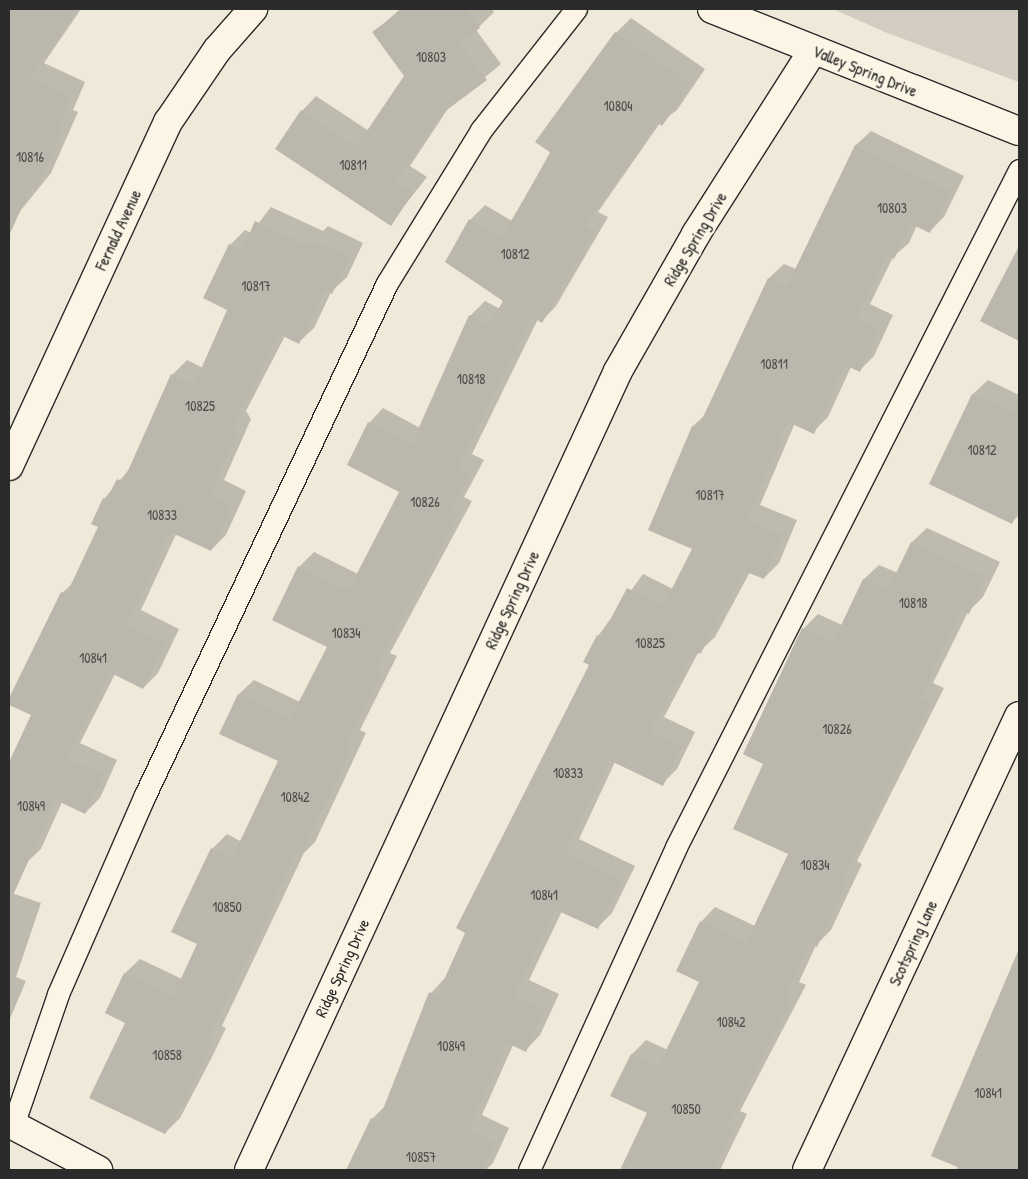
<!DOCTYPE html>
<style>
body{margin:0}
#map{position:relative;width:1028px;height:1179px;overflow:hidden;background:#efe9da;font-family:"Patrick Hand",sans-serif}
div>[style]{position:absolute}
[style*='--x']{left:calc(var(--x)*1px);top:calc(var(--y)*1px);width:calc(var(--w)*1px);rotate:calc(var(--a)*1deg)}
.green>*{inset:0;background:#d2cdc0}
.shadow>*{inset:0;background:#0003}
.building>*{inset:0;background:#bcb7ac}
.roads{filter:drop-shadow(1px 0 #2b2b2b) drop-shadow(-1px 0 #2b2b2b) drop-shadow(0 1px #2b2b2b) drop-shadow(0 -1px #2b2b2b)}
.lane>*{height:21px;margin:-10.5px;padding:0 10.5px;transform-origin:10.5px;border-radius:10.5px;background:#fcf5e5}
.street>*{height:28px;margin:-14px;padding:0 14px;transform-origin:14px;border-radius:14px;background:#fcf5e5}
span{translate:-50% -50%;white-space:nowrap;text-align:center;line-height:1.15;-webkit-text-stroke:4.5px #fcf5e5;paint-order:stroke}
.number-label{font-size:14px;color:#4f4e4b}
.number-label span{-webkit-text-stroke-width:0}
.street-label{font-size:16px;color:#2b2b2b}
.frame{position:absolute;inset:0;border:10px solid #2b2b2b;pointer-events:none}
</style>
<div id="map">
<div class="green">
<div style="clip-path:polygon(833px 9px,1019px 9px,1019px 82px,885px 32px)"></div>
</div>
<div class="shadow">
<div style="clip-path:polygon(13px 9px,81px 9px,44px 63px,85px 82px,73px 110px,78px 112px,51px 173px,17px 215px,9px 212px,9px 15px)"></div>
<div style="clip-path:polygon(400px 9px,492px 9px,494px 12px,476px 30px,501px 64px,449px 107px,410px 166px,427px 177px,390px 224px,302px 111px,316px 96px,369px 131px,406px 76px,374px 32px)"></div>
<div style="clip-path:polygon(631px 18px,705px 69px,677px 110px,660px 123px,598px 212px,608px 217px,556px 306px,542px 321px,538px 319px,472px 454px,484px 460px,464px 497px,472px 501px,390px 653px,397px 656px,360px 730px,366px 733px,315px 842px,304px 853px,222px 1026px,226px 1028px,211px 1059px,180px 1118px,165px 1133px,127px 1023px,107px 1013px,125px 973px,140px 959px,182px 979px,198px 943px,212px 849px,227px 834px,242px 842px,280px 761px,220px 733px,239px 694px,254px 680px,300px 702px,328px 646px,299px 567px,314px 552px,358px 574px,401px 491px,369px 423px,383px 408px,420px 428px,470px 316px,485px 301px,500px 309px,505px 300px,470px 220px,485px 205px,512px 221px,616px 33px)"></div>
<div style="clip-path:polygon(871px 131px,964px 176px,944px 217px,930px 231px,917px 225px,909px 243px,893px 257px,870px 304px,893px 315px,874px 356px,859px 371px,851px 367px,828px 417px,813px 432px,795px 423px,760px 505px,797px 520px,779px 563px,764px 578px,750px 572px,715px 637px,698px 653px,664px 717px,695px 732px,677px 769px,662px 784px,615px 762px,579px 839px,635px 866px,612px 913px,597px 928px,562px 911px,529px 980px,559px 994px,540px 1035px,526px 1050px,513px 1045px,482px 1115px,509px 1128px,493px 1163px,486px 1170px,348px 1170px,372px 1119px,387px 1104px,431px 993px,445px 978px,591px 664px,598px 636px,643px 574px,673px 589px,694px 548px,650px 529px,693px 426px,706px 414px,769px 278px,784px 264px,796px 269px,856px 145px)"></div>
<div style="clip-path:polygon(271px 207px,323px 231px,328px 226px,363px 243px,347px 277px,331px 292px,314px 328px,299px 342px,285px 336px,246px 411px,251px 419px,224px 480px,246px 491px,226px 535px,211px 550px,176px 534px,141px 610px,179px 629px,158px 673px,143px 688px,115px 674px,80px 743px,117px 760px,100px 798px,85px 813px,62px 802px,41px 849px,26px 863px,9px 856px,9px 765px,32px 715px,9px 701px,62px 593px,74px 582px,100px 526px,104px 499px,131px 467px,172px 375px,187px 360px,203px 368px,229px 309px,230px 245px,245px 230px,251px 233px)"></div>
<div style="clip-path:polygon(1019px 248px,1019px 339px,982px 320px)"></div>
<div style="clip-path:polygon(988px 380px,1019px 395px,1019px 515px,1011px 523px,931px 483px,973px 394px)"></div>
<div style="clip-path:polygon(927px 528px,1000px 562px,983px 597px,968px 612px,933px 683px,944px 688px,857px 861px,862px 864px,831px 930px,816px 945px,799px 982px,806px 985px,740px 1111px,747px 1114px,720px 1170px,629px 1170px,623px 1167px,649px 1113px,632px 1054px,646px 1040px,668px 1050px,700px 982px,701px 922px,715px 907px,755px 926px,789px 854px,765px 763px,803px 629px,818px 614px,842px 625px,864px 579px,879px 565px,898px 573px,912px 542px)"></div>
<div style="clip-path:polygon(9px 892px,41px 903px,16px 977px,26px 981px,9px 1021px)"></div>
<div style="clip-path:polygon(1019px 949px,1019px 1170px,956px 1170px,958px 1166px,933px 1155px)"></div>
</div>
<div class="building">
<div style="clip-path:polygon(9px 9px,78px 9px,30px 78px,71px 96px,59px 125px,64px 127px,37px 189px,31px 187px,9px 236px)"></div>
<div style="clip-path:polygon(404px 9px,466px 9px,480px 28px,460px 43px,487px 80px,440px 115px,396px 181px,413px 193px,391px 226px,275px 149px,301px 110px,356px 147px,404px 76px,372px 32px)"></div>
<div style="clip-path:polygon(615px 32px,691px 84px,662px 126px,657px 122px,585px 227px,594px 232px,542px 323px,532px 317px,458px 469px,470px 475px,451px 512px,458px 516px,376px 668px,383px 671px,346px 745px,352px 748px,300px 858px,295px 856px,208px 1041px,212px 1043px,197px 1075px,165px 1134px,89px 1098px,125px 1023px,105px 1013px,124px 973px,173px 996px,197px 944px,171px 932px,211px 848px,232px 858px,278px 761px,219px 734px,238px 694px,290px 719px,327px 647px,272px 620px,298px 566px,348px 591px,399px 492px,347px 465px,368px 422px,411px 445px,469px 315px,489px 325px,503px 301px,445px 262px,469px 219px,501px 238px,551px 153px,535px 142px)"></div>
<div style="clip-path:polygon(855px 145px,950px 191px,930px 233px,911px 224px,894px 259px,887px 256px,856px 319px,879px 329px,860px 372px,845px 365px,814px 434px,788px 422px,747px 520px,783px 535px,764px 579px,744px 571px,701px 653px,691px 655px,650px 732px,682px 746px,663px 786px,609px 760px,565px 853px,621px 881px,598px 929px,556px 910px,515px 995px,545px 1009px,526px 1052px,507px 1043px,468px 1130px,495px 1143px,483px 1170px,346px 1170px,371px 1118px,378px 1122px,429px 992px,437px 996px,465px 933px,456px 928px,589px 665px,583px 662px,597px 635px,601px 637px,627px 588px,663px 606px,692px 549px,648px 530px,692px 426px,698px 428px,768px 278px,787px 286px)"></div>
<div style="clip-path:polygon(255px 221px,309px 246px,312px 240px,350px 258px,332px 294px,325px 290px,299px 344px,279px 334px,232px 426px,237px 434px,210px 495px,232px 506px,211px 551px,170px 532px,127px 625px,165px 644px,143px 689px,109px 672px,66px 758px,104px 775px,85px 814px,56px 800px,9px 904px,9px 762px,31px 715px,9px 705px,9px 698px,61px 592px,66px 595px,98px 527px,91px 524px,103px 498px,106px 500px,117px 479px,123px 482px,171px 374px,194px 385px,227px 310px,203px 298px,229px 244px,242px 250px)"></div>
<div style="clip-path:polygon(1019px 246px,1019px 341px,980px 321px)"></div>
<div style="clip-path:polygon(972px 394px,1019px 416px,1019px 508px,1012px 524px,929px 484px)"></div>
<div style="clip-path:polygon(911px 542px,986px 577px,969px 614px,962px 610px,920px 698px,930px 703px,843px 876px,849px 878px,817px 947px,810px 943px,785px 997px,792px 1000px,727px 1126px,733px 1129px,713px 1170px,620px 1170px,647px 1113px,610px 1096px,631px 1054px,658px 1067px,699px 982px,676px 971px,700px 921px,746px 943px,788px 854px,733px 829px,763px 764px,743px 754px,802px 628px,833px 642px,863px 579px,888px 590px)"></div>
<div style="clip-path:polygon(1019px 949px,1019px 1170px,965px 1170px,931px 1156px)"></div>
</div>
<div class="roads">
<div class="lane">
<div style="--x:13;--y:1125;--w:139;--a:-71"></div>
<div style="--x:58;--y:994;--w:217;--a:-66.4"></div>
<div style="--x:145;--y:795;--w:566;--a:-64.7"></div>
<div style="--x:387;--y:283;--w:180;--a:-58.4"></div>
<div style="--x:481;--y:130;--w:154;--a:-51.9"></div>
<div style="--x:529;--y:1170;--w:355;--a:-65.5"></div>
<div style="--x:676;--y:847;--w:759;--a:-63.13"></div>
</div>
<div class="street">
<div style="--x:712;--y:9;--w:330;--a:21.7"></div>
<div style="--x:9;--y:466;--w:379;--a:-65.2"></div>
<div style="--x:168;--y:122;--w:87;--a:-55.8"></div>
<div style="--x:217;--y:50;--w:55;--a:-48.7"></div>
<div style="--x:9;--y:1123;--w:101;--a:27.8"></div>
<div style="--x:249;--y:1170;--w:880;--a:-65.21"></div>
<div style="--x:618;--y:371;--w:158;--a:-60.3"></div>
<div style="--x:696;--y:234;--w:218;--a:-57.5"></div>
<div style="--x:807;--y:1170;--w:501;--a:-64.97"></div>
</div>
</div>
<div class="number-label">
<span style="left:431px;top:57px">10803</span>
<span style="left:618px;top:106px">10804</span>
<span style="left:30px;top:157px">10816</span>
<span style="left:353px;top:165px">10811</span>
<span style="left:892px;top:208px">10803</span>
<span style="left:515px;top:254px">10812</span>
<span style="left:256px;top:286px">10817</span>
<span style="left:774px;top:364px">10811</span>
<span style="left:471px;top:379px">10818</span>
<span style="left:200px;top:406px">10825</span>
<span style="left:982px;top:450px">10812</span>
<span style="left:710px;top:495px">10817</span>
<span style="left:425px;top:502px">10826</span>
<span style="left:162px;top:515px">10833</span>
<span style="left:913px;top:603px">10818</span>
<span style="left:346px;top:633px">10834</span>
<span style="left:650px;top:643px">10825</span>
<span style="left:93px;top:658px">10841</span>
<span style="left:837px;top:729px">10826</span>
<span style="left:568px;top:773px">10833</span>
<span style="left:295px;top:797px">10842</span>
<span style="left:31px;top:806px">10849</span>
<span style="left:815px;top:865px">10834</span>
<span style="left:544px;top:895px">10841</span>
<span style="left:227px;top:907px">10850</span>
<span style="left:731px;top:1022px">10842</span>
<span style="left:451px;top:1046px">10849</span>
<span style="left:167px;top:1055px">10858</span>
<span style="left:988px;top:1093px">10841</span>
<span style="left:686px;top:1109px">10850</span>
<span style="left:421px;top:1157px">10857</span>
</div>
<div class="street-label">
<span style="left:865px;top:71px;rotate:22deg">Valley Spring Drive</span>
<span style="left:118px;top:230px;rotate:-65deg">Fernald Avenue</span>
<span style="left:695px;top:239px;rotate:-59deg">Ridge Spring Drive</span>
<span style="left:512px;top:600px;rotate:-65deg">Ridge Spring Drive</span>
<span style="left:913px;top:943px;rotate:-65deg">Scotspring Lane</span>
<span style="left:342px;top:968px;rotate:-65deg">Ridge Spring Drive</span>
</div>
<div class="frame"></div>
</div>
